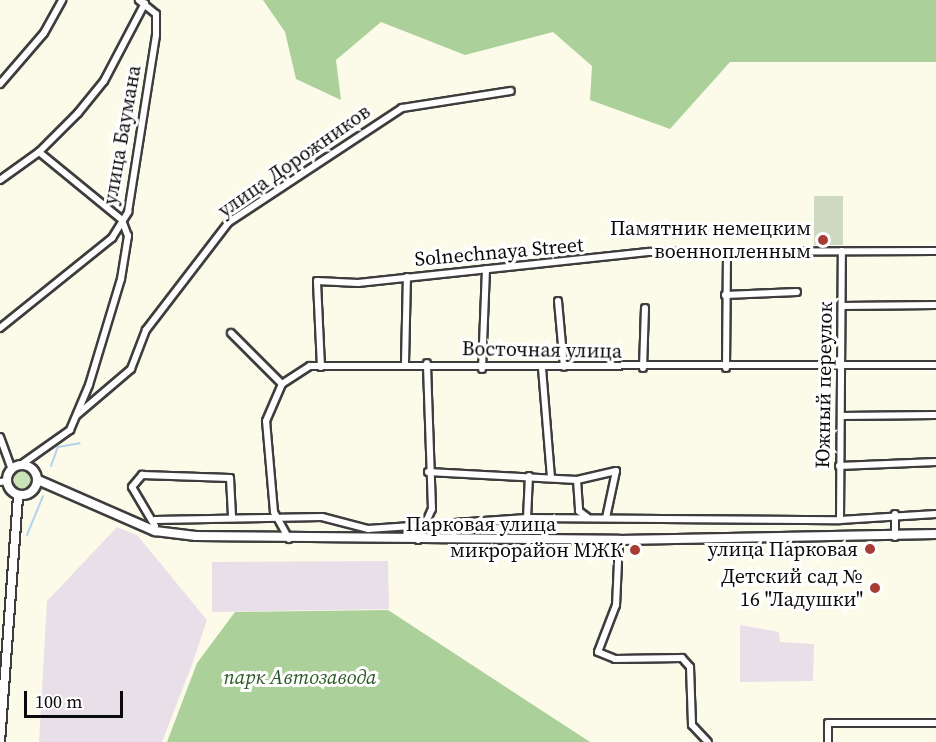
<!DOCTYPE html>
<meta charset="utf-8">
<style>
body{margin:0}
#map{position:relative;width:936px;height:742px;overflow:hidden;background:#fcfbea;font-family:"Source Serif 4",serif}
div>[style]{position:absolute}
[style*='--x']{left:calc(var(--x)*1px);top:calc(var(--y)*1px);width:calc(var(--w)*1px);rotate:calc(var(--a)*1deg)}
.industrial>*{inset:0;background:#e8dfe8}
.green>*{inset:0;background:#c9e2b8}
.round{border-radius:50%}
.forest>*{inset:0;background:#acd09a}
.cemetery>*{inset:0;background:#cedabf}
.stream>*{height:2px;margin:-1px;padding:0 1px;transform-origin:1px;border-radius:1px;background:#b5d2ed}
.roads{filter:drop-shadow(2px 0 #3d3d3d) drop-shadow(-2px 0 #3d3d3d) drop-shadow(0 2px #3d3d3d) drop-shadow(0 -2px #3d3d3d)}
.minor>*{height:6px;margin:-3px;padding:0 3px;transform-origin:3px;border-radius:3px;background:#fff}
.tertiary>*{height:8px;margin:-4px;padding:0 4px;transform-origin:4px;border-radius:4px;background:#fff}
.tertiary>.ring{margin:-4px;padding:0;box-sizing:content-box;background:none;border:8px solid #fff;border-radius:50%}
.dots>*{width:16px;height:16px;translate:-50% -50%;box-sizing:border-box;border:3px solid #fff;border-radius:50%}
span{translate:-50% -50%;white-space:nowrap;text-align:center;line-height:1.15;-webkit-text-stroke:6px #fff;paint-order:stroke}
.street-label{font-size:20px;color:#0a0a0a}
.poi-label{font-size:20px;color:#0a0a0a}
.right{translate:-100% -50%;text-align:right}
.park-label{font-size:20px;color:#295824;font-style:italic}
.scale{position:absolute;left:24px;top:691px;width:99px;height:27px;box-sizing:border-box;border:3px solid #0a0a0a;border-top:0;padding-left:8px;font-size:18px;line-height:21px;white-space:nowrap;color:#0a0a0a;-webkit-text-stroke:4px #fff;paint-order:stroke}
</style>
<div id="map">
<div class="industrial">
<div style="clip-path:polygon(117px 527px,137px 535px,207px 620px,193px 662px,162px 742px,39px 742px,47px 601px)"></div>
<div style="clip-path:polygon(388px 561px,389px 609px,212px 612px,212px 562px)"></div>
<div style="clip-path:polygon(740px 625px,779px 632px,780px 642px,814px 644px,813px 681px,740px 682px)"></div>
</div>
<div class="green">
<div class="round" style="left:14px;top:471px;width:18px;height:18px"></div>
</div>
<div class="forest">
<div style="clip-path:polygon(263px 0,936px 0,936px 62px,730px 62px,670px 129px,590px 100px,592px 66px,553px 32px,465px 55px,381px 22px,336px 60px,341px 100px,296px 79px,285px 32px)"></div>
<div style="clip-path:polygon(388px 610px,590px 742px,167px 742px,197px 663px,235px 612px)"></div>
</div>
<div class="cemetery">
<div style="clip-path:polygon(814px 196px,843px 196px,843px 245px,814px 245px)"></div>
</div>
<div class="stream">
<div style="--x:51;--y:466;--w:20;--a:-70"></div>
<div style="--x:58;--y:447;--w:22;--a:-10"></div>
<div style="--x:27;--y:535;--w:42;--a:-67.7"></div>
</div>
<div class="roads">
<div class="minor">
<div style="--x:0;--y:84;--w:67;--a:-49.2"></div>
<div style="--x:44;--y:33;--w:38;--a:-61"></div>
<div style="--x:39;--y:152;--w:107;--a:39.3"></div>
<div style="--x:0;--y:180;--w:48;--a:-35.7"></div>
<div style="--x:39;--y:152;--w:55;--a:-45"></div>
<div style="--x:78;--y:113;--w:41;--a:-50.9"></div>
<div style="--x:104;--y:81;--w:88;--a:-62.3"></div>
<div style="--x:725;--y:295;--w:72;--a:-2.4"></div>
<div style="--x:558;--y:301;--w:66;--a:84.8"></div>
<div style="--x:842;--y:306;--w:94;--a:-0.6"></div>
<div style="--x:0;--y:328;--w:144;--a:-38.8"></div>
<div style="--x:112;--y:238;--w:31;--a:-58"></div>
<div style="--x:128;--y:212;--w:179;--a:-81"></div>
<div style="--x:156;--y:35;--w:21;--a:-90"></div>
<div style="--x:156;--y:14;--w:22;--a:-141"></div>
<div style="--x:231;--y:333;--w:72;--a:45"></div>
<div style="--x:405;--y:363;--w:86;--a:-88.7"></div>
<div style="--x:321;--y:367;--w:86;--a:-92.7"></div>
<div style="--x:317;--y:281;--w:41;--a:2.8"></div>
<div style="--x:358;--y:283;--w:294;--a:-6.1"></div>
<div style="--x:650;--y:252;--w:286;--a:-0.2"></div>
<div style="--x:542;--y:368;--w:109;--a:85.3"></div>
<div style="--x:643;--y:368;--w:60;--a:-88.1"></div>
<div style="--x:726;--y:368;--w:113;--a:-89.5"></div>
<div style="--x:482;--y:369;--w:100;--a:-87.7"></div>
<div style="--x:77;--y:415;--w:71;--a:-40.4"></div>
<div style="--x:131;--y:369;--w:42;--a:-69"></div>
<div style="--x:146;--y:330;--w:136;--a:-52.5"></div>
<div style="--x:229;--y:222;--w:207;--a:-33.4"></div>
<div style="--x:402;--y:108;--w:110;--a:-8.9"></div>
<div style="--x:841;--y:416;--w:95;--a:-0.6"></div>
<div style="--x:0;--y:437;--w:33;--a:70"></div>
<div style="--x:22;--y:464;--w:59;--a:-35.3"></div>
<div style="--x:70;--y:430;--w:49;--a:-67.1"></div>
<div style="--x:89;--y:385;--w:111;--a:-73.2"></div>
<div style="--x:121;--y:279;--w:44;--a:-80.8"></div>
<div style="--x:128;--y:236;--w:17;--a:-111"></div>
<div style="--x:839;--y:466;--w:97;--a:-2.4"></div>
<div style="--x:428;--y:472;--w:149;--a:3.1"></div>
<div style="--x:577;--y:480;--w:40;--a:-13"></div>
<div style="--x:616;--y:471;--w:48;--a:102"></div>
<div style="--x:529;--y:476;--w:42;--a:92.7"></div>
<div style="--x:527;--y:518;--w:313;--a:0.4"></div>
<div style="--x:840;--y:520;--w:96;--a:-3.6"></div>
<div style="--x:577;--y:480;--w:31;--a:86"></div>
<div style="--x:579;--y:511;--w:10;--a:37"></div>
<div style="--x:0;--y:482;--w:7;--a:-8"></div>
<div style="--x:155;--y:520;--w:167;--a:-1"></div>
<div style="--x:322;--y:517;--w:48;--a:14.6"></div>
<div style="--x:368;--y:529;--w:159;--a:-4"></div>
<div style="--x:840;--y:520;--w:269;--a:-89.6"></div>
<div style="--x:155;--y:526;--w:45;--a:-120.5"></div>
<div style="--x:132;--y:487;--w:16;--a:-50"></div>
<div style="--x:142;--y:475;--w:88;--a:2"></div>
<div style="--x:230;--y:478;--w:38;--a:87"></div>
<div style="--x:895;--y:537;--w:23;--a:-90"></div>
<div style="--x:289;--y:539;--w:31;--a:-119"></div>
<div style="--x:274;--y:512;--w:91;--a:-95"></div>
<div style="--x:266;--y:421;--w:40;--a:-66.6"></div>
<div style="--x:282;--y:384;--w:33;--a:-33"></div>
<div style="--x:310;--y:366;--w:626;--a:-0.09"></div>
<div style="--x:418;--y:540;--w:34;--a:-66"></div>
<div style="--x:432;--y:509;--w:146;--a:-92"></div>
<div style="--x:619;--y:540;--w:65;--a:92.6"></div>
<div style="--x:616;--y:605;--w:50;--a:111"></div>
<div style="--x:598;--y:652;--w:18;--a:22"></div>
<div style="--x:615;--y:659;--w:67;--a:-0.9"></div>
<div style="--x:682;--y:658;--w:12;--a:48"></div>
<div style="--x:690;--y:667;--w:58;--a:88"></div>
<div style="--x:692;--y:725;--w:23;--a:47"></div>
<div style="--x:828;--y:742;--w:19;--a:-90"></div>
<div style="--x:828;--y:723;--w:108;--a:0"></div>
</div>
<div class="tertiary">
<div class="ring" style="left:7px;top:465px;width:22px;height:22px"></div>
<div style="--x:38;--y:480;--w:128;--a:23.6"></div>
<div style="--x:155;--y:531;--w:41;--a:7"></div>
<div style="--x:196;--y:536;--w:423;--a:0.5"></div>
<div style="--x:619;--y:540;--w:317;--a:-1.1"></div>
<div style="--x:0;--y:742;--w:248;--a:-85.8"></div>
</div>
</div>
<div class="dots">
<div style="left:823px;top:240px;background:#a73c35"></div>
<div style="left:870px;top:549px;background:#a73c35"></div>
<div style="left:635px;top:550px;background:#a73c35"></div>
<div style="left:875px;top:588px;background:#a73c35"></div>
</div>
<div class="street-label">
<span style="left:122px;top:135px;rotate:-80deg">улица Баумана</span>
<span style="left:294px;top:161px;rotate:-35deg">улица Дорожников</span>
<span style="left:499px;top:252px;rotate:-5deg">Solnechnaya Street</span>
<span style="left:542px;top:350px;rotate:1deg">Восточная улица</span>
<span style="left:824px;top:385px;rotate:-89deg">Южный переулок</span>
<span style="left:481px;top:524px">Парковая улица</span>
</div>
<div class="poi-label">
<span class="right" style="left:811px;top:240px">Памятник немецким<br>военнопленным</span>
<span class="right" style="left:858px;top:549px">улица Парковая</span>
<span class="right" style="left:623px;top:550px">микрорайон МЖК</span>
<span class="right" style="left:863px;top:588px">Детский сад №<br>16 "Ладушки"</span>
</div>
<div class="park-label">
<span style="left:300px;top:677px">парк Автозавода</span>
</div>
<div class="scale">100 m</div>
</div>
